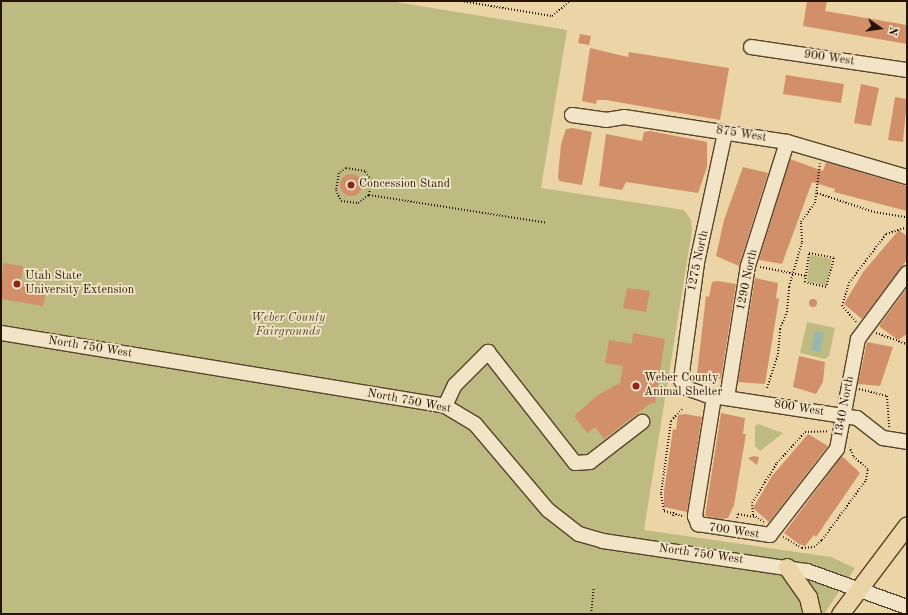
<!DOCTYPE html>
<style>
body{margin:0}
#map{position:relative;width:908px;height:615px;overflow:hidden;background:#ebd5a7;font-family:"Old Standard TT",serif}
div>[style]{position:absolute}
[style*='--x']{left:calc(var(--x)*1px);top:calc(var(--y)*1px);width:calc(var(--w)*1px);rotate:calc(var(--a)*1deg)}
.green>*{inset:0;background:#bebb82}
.water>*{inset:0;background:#9ab7af}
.building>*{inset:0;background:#d19069}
.round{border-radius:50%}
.path>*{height:2px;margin-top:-1px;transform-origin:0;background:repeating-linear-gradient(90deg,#261301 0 1px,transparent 0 3px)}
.roads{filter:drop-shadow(1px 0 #57442a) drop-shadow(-1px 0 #57442a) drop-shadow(0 1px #57442a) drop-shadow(0 -1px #57442a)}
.minor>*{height:14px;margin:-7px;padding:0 7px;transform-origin:7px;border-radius:7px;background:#f2e4c6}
.major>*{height:17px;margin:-8.5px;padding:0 8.5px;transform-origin:8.5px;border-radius:8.5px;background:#ebd5a7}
.dots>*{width:11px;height:11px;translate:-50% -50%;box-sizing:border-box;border:2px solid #f2e4c6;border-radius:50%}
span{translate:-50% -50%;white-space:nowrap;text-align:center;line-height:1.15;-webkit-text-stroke:3.5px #f2e4c6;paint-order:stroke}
.street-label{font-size:12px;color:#261301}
.poi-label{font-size:12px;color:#261301}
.left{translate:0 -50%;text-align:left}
.park-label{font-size:12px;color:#544528;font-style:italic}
.frame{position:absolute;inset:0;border:2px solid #261301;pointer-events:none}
.north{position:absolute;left:860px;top:8px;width:40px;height:40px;-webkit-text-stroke:3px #f2e4c6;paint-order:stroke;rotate:103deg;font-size:11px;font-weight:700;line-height:16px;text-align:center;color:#261301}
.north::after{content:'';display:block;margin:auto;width:14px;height:18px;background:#261301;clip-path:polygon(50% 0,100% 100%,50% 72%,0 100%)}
</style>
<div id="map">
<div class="green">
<div style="clip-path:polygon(1px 1px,390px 1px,567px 30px,541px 188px,684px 210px,691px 220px,692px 230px,644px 530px,831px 557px,855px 568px,824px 614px,1px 614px)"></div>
<div style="clip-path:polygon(810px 255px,832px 259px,826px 286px,807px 281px)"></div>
<div style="clip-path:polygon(807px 322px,835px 328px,829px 356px,825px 359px,800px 353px)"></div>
<div style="clip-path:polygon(758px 424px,783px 433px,760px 451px,755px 446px,755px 426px)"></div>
</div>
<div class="water">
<div style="clip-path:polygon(815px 331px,824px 333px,820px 352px,811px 350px)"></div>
</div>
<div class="building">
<div style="clip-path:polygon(807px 1px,827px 1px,825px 11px,907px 25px,907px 44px,803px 26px)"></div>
<div style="clip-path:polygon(580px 34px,591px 36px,589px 45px,578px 43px)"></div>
<div style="clip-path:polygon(590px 48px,628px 57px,629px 52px,729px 68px,720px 120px,606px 100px,597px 100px,596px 104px,582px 101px)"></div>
<div style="clip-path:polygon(786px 75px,844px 84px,841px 103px,783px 94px)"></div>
<div style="clip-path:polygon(861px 84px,879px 88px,871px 126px,854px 123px)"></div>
<div style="clip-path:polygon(895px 97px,907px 99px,903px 142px,888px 140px)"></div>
<div style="clip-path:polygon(573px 128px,592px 132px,582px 185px,559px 181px,558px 176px,561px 144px,566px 129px)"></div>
<div style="clip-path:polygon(650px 131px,707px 142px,707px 167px,698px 193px,626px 182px,622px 190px,599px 186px,606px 134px,642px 141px,644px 132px)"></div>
<div style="clip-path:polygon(790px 159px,823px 171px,826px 162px,907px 186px,907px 211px,834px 192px,835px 189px,812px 182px,782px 264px,759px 260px)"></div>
<div style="clip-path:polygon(743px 167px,768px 173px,739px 266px,716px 256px,724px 220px)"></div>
<div class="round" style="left:340px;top:174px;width:22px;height:22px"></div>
<div style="clip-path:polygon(899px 230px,907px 236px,907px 260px,862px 319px,844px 304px,863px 272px)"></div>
<div style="clip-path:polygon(3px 263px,23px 266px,21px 282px,47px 286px,43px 306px,1px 299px)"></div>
<div style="clip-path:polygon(755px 278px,778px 283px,776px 298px,779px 299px,765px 384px,738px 382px)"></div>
<div style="clip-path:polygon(718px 281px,736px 284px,721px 379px,697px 374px,706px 296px,709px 297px,712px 282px)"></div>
<div style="clip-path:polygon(627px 288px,650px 291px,646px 312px,623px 308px)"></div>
<div style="clip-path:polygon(907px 288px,907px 334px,898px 340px,879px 326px)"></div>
<div class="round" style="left:809px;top:299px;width:8px;height:8px"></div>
<div style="clip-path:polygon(633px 333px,665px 339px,655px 403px,651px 403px,604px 439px,595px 427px,587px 433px,574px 416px,598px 395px,620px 383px,623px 366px,605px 363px,609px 340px,632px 344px)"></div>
<div style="clip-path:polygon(867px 342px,893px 347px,880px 386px,858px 384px)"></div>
<div style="clip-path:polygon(799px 356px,825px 362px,823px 382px,816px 394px,793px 387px)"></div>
<div style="clip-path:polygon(721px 413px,745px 418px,743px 434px,746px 434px,734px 505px,728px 518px,720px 519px,705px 516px)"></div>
<div style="clip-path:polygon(685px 414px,702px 417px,687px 512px,664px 507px,664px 491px,673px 429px,676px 430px,678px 415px)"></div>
<div style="clip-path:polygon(808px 434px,828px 446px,769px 522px,753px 508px,772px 476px)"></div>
<div style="clip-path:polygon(754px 456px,759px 457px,757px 465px,748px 458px)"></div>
<div style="clip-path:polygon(842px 456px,860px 473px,816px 537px,814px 535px,805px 546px,799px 544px,784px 533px)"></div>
</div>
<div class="path">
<div style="--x:461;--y:1;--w:92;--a:9.4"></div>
<div style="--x:552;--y:16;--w:23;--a:-40"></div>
<div style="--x:817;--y:193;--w:60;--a:18.4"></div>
<div style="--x:874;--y:212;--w:33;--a:9"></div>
<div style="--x:369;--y:195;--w:15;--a:-82"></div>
<div style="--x:371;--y:180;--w:11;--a:-124"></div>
<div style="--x:365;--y:171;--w:19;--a:-171"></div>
<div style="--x:346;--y:168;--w:9;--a:144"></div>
<div style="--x:339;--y:173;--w:17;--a:100"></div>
<div style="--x:336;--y:190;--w:12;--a:66"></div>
<div style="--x:341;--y:201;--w:17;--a:7"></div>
<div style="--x:358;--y:203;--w:14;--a:-36"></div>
<div style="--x:369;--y:195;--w:180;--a:8.9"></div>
<div style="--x:809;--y:253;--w:25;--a:11"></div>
<div style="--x:834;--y:258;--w:30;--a:105"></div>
<div style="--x:826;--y:287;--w:22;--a:-167"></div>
<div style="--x:805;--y:282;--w:29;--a:-82"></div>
<div style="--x:760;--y:267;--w:47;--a:11.1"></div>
<div style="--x:856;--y:322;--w:21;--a:-131"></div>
<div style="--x:842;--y:306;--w:24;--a:-73"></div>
<div style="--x:849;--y:283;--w:61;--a:-52.9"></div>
<div style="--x:886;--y:234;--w:22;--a:-18"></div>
<div style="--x:876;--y:333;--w:33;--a:20"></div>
<div style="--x:767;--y:388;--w:36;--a:-72"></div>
<div style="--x:778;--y:354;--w:25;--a:-85"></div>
<div style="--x:780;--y:329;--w:18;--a:-68"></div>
<div style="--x:787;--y:312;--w:25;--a:-85"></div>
<div style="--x:789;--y:287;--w:47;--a:-73.9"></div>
<div style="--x:802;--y:242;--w:20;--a:-93"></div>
<div style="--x:801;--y:222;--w:24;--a:-54"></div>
<div style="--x:815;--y:203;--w:40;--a:-82.9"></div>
<div style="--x:859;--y:389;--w:29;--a:14"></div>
<div style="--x:887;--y:396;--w:32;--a:86"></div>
<div style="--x:682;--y:409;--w:16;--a:133"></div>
<div style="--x:671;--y:421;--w:74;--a:97.8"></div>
<div style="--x:661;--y:494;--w:17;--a:80"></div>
<div style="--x:664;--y:511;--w:20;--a:15"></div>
<div style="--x:673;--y:516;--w:6;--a:-81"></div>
<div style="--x:737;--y:518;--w:4;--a:-76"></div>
<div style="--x:738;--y:514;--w:16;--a:11"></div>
<div style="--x:764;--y:522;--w:13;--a:-148"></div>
<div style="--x:753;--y:515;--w:12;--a:-95"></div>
<div style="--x:752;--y:503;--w:47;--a:-58"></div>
<div style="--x:777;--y:463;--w:42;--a:-47.9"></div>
<div style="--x:805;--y:432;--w:24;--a:-2"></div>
<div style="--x:783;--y:537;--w:22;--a:30"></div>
<div style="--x:802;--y:548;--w:12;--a:-5"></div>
<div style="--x:814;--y:547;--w:11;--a:-41"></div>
<div style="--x:822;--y:540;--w:74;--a:-53.7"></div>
<div style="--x:866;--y:480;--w:11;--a:-80"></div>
<div style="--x:868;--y:469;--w:20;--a:-139"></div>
<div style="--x:853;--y:456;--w:9;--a:-111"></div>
<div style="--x:591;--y:614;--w:27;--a:-84"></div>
</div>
<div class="roads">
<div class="minor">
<div style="--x:751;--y:47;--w:158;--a:8.4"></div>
<div style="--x:572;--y:115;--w:34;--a:8"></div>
<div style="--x:606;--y:120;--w:18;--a:-9"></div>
<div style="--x:624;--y:117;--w:165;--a:8.7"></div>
<div style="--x:787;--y:142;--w:125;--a:16.3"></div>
<div style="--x:725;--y:133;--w:133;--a:102.2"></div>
<div style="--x:697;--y:263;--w:118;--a:97.8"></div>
<div style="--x:681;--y:380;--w:9;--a:58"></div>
<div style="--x:686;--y:388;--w:21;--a:19"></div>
<div style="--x:706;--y:395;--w:153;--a:8.7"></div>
<div style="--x:857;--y:418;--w:33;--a:38"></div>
<div style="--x:883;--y:438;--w:24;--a:9"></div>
<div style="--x:1;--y:333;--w:450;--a:9.3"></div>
<div style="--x:445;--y:406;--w:35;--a:31"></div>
<div style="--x:475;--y:424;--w:113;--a:49.7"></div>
<div style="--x:548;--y:510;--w:39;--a:38"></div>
<div style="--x:579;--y:534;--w:25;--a:16"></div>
<div style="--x:603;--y:541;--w:206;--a:8.4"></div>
<div style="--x:807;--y:571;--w:106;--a:19.8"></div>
<div style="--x:714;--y:397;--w:121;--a:99.1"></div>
<div style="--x:695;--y:516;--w:9;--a:69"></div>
<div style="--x:698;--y:524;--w:73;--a:8.7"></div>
<div style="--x:770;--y:535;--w:109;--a:-52.1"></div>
<div style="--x:837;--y:449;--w:112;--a:-79.2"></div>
<div style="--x:858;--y:339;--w:82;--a:-53.4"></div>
<div style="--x:727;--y:398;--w:134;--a:-81"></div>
<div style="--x:748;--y:266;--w:130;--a:-72.5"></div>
<div style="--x:445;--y:406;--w:23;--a:-65"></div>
<div style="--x:455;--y:385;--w:47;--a:-45"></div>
<div style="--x:488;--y:352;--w:141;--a:51.9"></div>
<div style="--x:575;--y:463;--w:15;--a:-4"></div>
<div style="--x:590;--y:462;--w:66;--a:-37.6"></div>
</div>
<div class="major">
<div style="--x:787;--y:567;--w:37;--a:55"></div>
<div style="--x:808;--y:597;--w:17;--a:77"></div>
<div style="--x:840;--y:614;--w:111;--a:-53"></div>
</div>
</div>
<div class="dots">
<div style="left:351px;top:185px;background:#8f2418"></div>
<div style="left:17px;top:284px;background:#8f2418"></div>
<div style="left:636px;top:386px;background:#8f2418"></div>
</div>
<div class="street-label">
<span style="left:829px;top:59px;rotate:8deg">900 West</span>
<span style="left:741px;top:135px;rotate:9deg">875 West</span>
<span style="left:699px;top:261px;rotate:-78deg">1275 North</span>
<span style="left:748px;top:280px;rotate:-78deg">1290 North</span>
<span style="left:90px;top:348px;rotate:9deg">North 750 West</span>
<span style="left:409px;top:402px;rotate:11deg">North 750 West</span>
<span style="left:845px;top:407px;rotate:-79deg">1340 North</span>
<span style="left:799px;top:409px;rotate:9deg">800 West</span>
<span style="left:734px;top:532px;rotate:8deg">700 West</span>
<span style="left:701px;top:555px;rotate:8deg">North 750 West</span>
</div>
<div class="poi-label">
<span class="left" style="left:359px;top:185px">Concession Stand</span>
<span class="left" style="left:25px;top:284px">Utah State<br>University Extension</span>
<span class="left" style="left:644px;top:386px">Weber County<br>Animal Shelter</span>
</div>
<div class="park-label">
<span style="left:288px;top:326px">Weber County<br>Fairgrounds</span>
</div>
<div class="frame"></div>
<div class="north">N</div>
</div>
